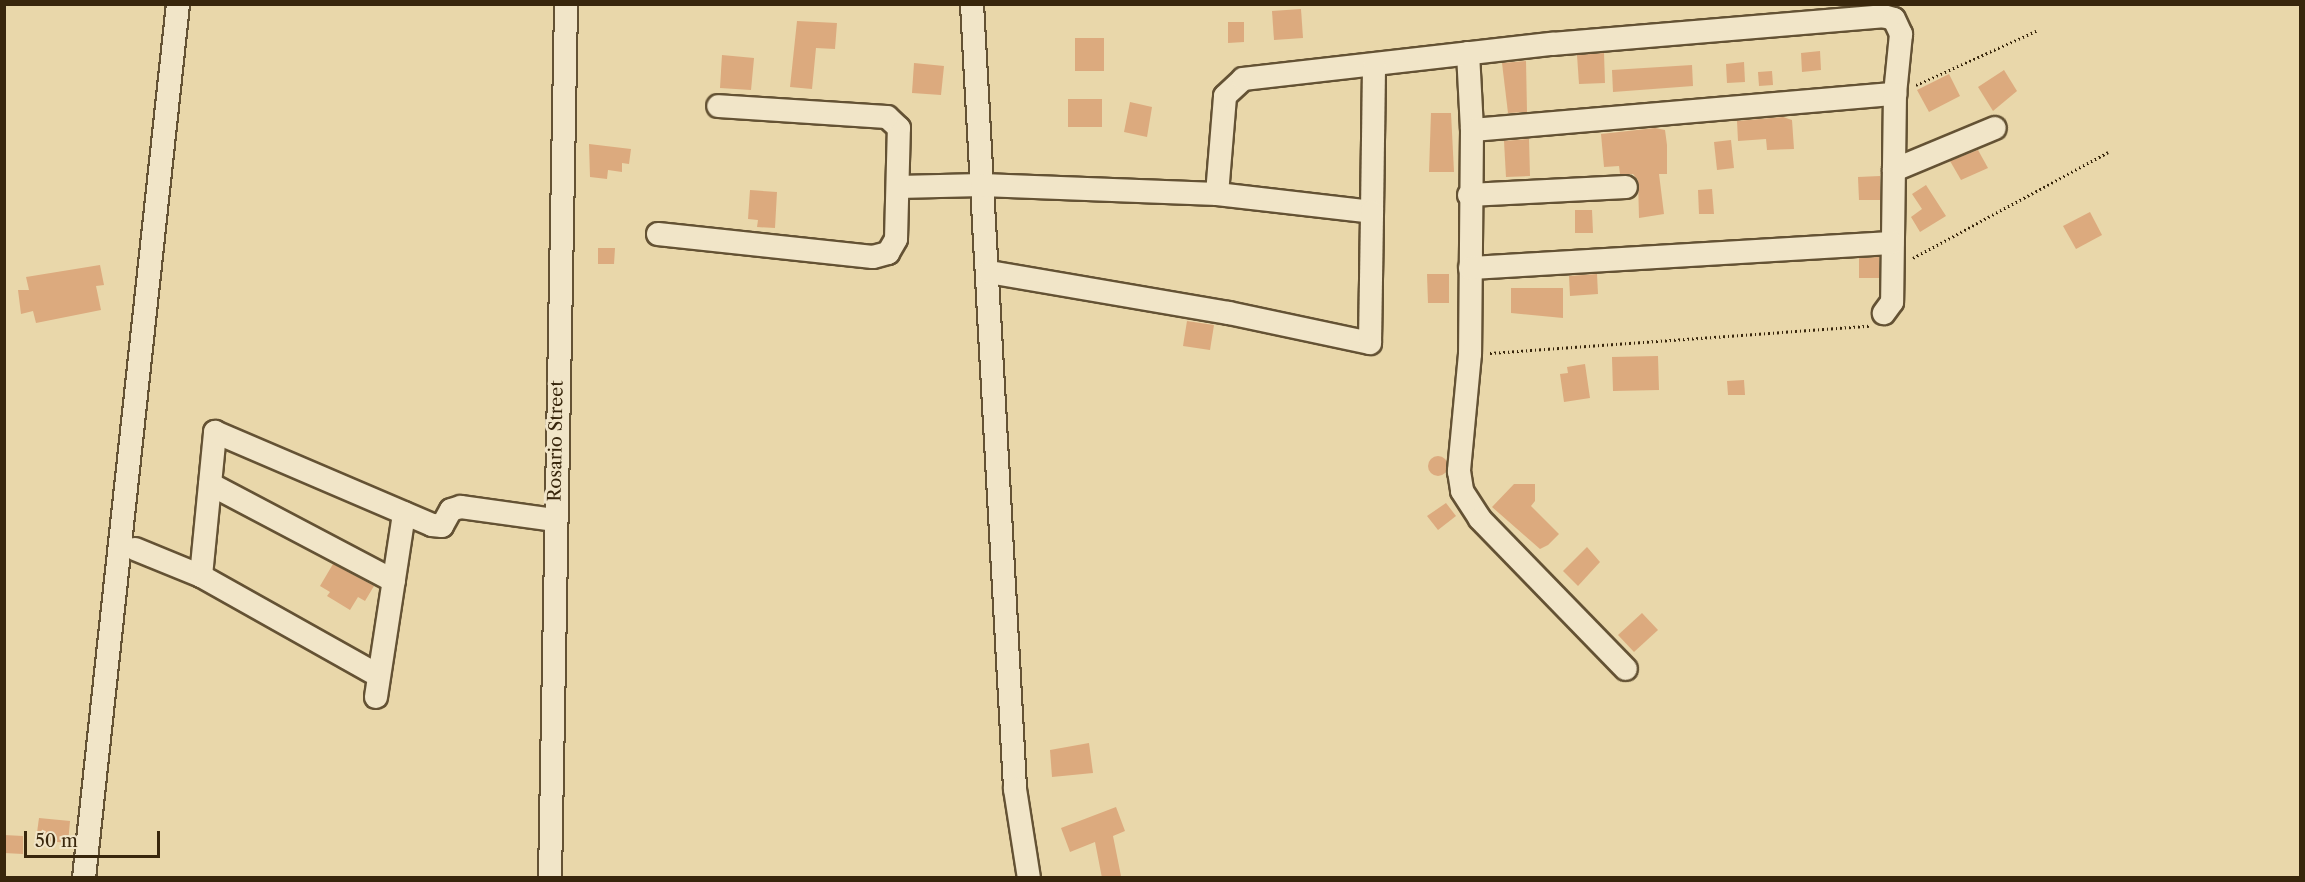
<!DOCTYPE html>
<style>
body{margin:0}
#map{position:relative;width:2305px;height:882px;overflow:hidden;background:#e9d7aa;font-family:"Libre Caslon Text",serif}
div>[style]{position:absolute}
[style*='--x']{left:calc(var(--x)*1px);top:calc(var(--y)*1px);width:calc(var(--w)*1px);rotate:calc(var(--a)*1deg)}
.building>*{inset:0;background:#dcaa7e}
.round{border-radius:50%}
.path>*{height:3px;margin-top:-1.5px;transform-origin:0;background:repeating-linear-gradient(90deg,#38260c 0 1.5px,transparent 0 4.5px)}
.roads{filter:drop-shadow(2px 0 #645234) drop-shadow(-2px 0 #645234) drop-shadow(0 2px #645234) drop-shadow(0 -2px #645234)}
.minor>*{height:22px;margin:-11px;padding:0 11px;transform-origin:11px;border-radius:11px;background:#f1e5c8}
span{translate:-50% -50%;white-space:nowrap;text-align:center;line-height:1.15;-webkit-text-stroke:6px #f1e5c8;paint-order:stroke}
.street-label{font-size:18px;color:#38260c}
.frame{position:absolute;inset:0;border:6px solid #38260c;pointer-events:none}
.scale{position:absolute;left:24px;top:831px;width:136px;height:27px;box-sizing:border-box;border:3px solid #38260c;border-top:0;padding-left:8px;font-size:18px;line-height:21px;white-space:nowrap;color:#38260c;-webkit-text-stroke:4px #f1e5c8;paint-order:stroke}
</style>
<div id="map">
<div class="building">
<div style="clip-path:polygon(1301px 9px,1303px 38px,1274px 40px,1272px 11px)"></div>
<div style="clip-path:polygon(797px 21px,837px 23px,835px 49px,816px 48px,812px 89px,790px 87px)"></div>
<div style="clip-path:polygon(1228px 22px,1244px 22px,1244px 42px,1228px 43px)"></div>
<div style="clip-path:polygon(1075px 38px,1104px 38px,1104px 71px,1075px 71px)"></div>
<div style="clip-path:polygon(1820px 51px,1821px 70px,1802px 72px,1801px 53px)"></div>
<div style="clip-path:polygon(1604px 53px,1605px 83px,1579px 84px,1577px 55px)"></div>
<div style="clip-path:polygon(722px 55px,754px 58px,751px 90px,720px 88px)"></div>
<div style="clip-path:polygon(1526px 61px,1527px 112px,1508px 113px,1502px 63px)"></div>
<div style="clip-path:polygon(1744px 62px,1745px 82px,1727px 83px,1726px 64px)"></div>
<div style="clip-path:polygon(914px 63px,944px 66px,941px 95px,912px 93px)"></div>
<div style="clip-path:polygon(1692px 65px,1693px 86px,1613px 92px,1612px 70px)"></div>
<div style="clip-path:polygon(2004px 70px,2017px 91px,1993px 111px,1978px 87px)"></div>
<div style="clip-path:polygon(1772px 71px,1773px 85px,1759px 86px,1758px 72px)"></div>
<div style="clip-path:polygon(1949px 74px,1960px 96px,1929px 112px,1917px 90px)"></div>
<div style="clip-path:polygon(1068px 99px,1102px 99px,1102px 127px,1068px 127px)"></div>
<div style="clip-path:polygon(1130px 102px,1152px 107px,1147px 137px,1124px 132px)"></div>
<div style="clip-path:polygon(1431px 113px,1451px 113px,1454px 172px,1429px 172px)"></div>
<div style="clip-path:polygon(1783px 117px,1792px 120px,1794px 149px,1767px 150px,1766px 139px,1738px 141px,1737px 121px)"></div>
<div style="clip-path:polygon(1655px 128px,1665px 130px,1667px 145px,1667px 174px,1659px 174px,1664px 214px,1639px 218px,1638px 180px,1633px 174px,1620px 174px,1619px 166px,1604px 167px,1601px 134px)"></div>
<div style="clip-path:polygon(1529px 139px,1530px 176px,1506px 177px,1504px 141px)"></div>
<div style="clip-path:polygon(1731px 140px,1734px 168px,1717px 170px,1714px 142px)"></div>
<div style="clip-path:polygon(589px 144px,631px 149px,629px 164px,622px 163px,622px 172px,608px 170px,607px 179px,590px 177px)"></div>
<div style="clip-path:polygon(1978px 150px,1988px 168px,1961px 180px,1950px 161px)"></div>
<div style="clip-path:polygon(1880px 176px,1880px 200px,1859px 200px,1858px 177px)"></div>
<div style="clip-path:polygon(1926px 185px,1946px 216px,1920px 232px,1911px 217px,1922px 209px,1912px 194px)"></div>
<div style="clip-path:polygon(1712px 189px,1714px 214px,1699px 214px,1698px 190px)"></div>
<div style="clip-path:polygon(750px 190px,777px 192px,775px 228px,757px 227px,758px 220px,748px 219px)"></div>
<div style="clip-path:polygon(1575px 210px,1592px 210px,1593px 233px,1575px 233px)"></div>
<div style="clip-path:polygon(2090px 212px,2102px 235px,2076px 249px,2063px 226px)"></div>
<div style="clip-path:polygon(598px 248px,615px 248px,614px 264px,598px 264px)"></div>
<div style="clip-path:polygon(1879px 257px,1879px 278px,1859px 278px,1859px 258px)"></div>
<div style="clip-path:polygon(100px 265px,104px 285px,96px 286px,101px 310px,36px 323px,33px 311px,21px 314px,18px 290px,29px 290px,26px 277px)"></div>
<div style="clip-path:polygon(1427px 274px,1449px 274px,1449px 303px,1428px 303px)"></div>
<div style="clip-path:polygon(1597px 274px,1598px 294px,1570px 296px,1569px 276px)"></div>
<div style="clip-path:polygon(1511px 288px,1563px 288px,1563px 318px,1511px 313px)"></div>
<div style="clip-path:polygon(1187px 321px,1214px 325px,1210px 350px,1183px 346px)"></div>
<div style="clip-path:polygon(1658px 356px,1659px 390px,1613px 391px,1612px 357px)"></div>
<div style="clip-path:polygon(1585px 364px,1590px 398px,1564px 402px,1560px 374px,1568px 373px,1567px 367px)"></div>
<div style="clip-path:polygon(1744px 380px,1745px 395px,1728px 395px,1727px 381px)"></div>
<div class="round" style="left:1428px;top:456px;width:20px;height:20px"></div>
<div style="clip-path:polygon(1514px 484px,1535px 484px,1535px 501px,1531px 506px,1559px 534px,1548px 545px,1540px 549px,1492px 507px)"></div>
<div style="clip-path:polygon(1446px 503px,1456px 516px,1438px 530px,1427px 516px)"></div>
<div style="clip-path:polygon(1587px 547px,1600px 562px,1578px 586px,1563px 571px)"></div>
<div style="clip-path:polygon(333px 564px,374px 586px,365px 601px,358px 597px,350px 610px,327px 596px,330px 592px,320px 586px)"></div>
<div style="clip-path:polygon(1642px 613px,1658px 630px,1634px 652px,1618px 635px)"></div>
<div style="clip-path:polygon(1089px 743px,1093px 773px,1052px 777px,1050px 750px)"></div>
<div style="clip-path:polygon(1116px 807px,1125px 831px,1113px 836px,1121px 876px,1102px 878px,1095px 842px,1070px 852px,1061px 828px)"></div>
<div style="clip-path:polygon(39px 818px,70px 821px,68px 843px,36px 840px)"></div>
<div style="clip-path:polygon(4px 835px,23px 836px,23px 854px,4px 853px)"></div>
</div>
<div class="path">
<div style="--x:1916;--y:85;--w:132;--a:-24.2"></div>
<div style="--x:1913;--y:258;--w:222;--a:-28.5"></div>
<div style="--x:1490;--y:353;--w:380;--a:-4.1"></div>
</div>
<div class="roads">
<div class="minor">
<div style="--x:972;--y:4;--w:786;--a:86.86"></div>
<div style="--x:1015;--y:789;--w:90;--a:81.1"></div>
<div style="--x:1468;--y:53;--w:77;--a:87"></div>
<div style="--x:1472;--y:130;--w:224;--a:90.5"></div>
<div style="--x:1470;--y:354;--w:118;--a:95.4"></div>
<div style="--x:1459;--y:471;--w:20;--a:81"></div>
<div style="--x:1462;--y:491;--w:33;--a:57"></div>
<div style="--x:1480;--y:519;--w:209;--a:45.8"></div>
<div style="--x:1472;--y:130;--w:425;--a:-4.9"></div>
<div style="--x:1894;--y:170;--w:109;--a:-22.6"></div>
<div style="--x:898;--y:187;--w:84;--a:-1.4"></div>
<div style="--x:982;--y:185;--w:235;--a:2.2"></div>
<div style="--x:1217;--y:194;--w:98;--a:-85.3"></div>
<div style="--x:1225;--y:96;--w:25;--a:-43"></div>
<div style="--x:1243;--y:79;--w:311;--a:-6.5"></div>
<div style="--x:1552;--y:44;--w:332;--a:-4.8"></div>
<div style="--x:1883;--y:16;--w:11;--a:15"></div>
<div style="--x:1894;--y:19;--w:17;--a:65"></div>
<div style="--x:1901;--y:34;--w:60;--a:95.7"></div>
<div style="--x:1895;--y:94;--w:208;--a:90.8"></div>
<div style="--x:1892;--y:302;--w:14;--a:126"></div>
<div style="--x:1217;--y:194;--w:156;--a:6.6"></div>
<div style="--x:1372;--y:212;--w:146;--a:-89.2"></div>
<div style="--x:1469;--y:195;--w:157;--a:-2.9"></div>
<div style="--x:658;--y:234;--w:216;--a:6.1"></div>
<div style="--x:873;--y:257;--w:16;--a:-15"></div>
<div style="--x:888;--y:253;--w:16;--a:-60"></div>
<div style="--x:896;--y:239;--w:111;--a:-88.5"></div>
<div style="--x:899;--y:128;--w:16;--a:-137"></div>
<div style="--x:887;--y:117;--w:169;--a:-176.3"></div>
<div style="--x:1470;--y:268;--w:423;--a:-3.4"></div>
<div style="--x:989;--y:272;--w:243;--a:9.7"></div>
<div style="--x:1229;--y:313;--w:144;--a:12"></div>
<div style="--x:1370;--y:343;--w:131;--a:-89.1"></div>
<div style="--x:210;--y:484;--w:208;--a:27.8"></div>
<div style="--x:135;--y:549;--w:71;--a:22.2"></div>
<div style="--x:201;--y:576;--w:204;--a:29.3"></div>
<div style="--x:201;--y:576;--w:145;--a:-84.4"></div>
<div style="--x:215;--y:432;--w:236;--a:23.2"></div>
<div style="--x:432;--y:525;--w:10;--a:6"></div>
<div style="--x:442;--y:526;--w:18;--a:-61"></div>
<div style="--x:451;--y:510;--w:10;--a:-17"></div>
<div style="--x:461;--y:507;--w:95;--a:7.9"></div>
<div style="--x:376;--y:697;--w:186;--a:-81.3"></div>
<div style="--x:84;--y:878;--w:879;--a:-83.86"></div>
<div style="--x:550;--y:878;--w:874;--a:-88.95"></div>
</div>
</div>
<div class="street-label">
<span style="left:556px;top:441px;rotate:-89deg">Rosario Street</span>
</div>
<div class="frame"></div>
<div class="scale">50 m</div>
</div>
